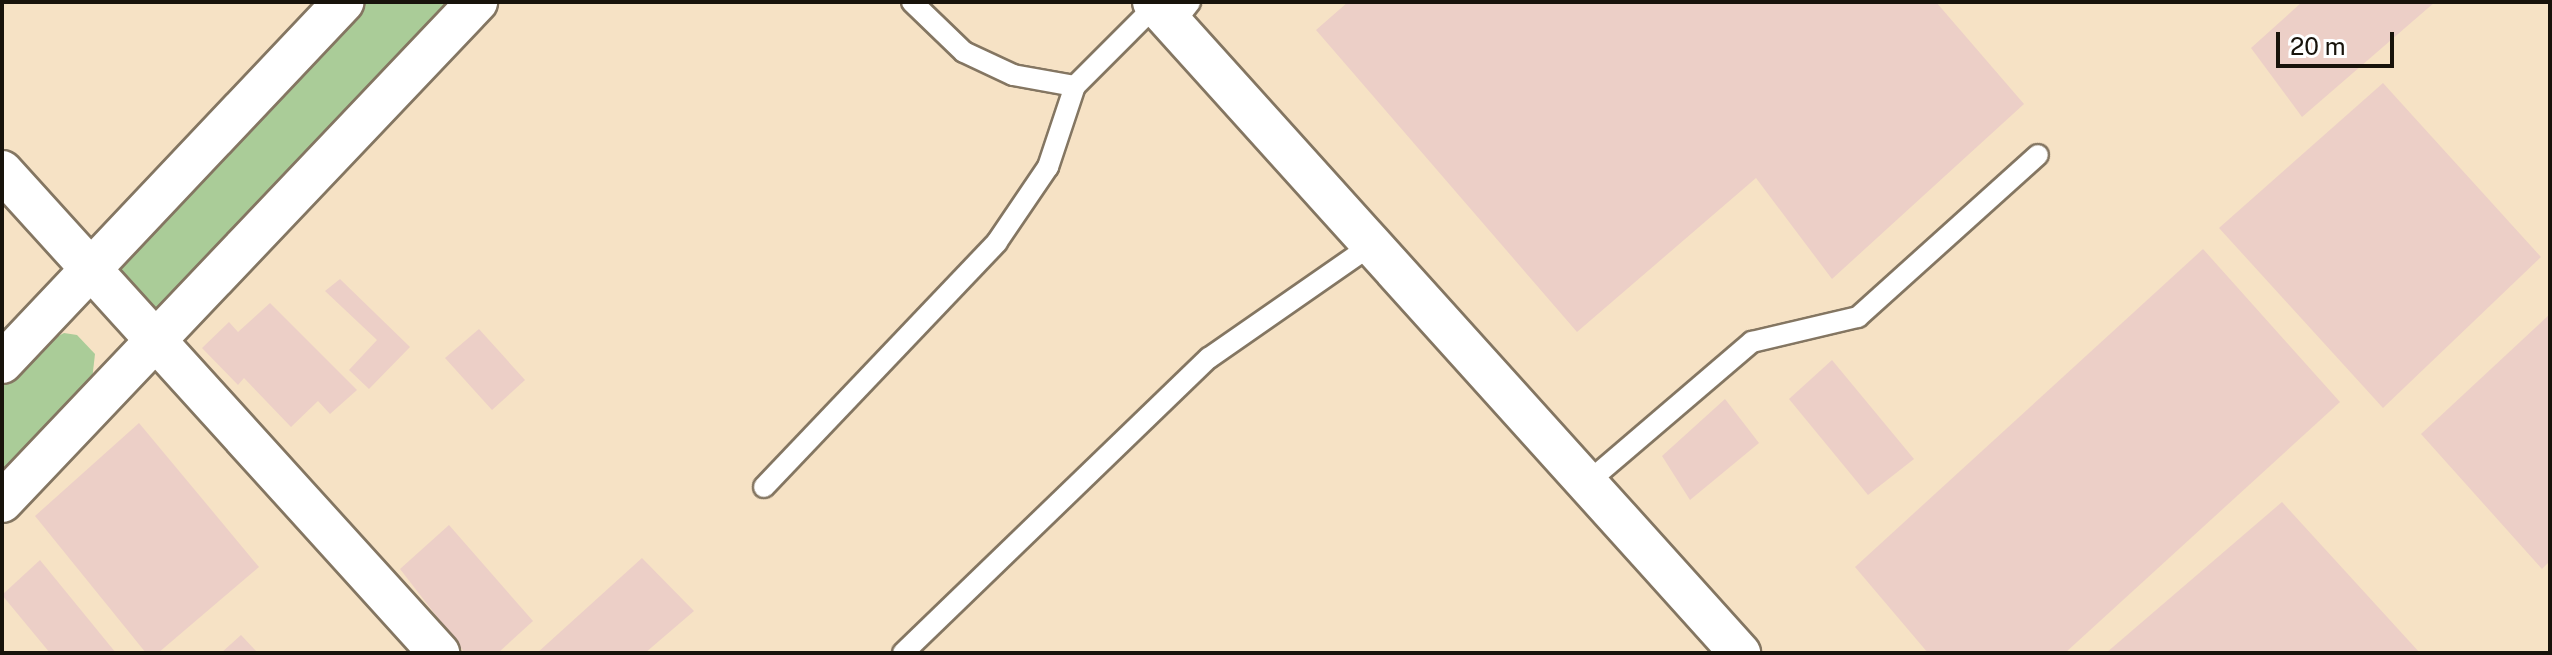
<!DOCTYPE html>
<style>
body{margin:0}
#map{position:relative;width:2552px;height:655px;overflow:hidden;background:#fdedd7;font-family:"Public Sans",sans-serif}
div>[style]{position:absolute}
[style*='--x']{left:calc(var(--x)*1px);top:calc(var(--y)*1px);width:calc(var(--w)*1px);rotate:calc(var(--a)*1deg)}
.built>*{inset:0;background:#f6e2c5}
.green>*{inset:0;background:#aacc98}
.building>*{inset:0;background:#eccfc7}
.roads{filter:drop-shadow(2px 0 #847662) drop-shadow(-2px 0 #847662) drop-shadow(0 2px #847662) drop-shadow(0 -2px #847662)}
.service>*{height:20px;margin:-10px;padding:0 10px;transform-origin:10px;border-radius:10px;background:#fff}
.minor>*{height:40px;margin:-20px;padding:0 20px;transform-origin:20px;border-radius:20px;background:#fff}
span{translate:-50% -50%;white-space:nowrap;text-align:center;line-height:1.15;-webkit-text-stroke:6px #fff;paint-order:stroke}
.frame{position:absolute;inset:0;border:4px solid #18130b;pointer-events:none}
.scale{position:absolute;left:2276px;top:32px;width:118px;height:36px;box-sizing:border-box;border:4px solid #18130b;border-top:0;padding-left:10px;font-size:24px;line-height:28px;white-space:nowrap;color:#18130b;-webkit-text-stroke:6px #fff;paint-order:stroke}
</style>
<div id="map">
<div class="built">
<div style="clip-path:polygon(2px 2px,2550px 2px,2550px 653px,2px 653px)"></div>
</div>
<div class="green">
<div style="clip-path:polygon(367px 2px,460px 2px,157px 319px,112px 271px)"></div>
<div style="clip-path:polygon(64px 333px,77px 335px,95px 354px,92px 380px,2px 474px,2px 384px,39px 346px)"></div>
</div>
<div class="building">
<div style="clip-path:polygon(1348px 2px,1936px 2px,2024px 104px,1832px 279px,1756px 178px,1577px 332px,1316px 30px)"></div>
<div style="clip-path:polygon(2302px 2px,2435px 2px,2302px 117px,2251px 48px)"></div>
<div style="clip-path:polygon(2383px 83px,2541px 257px,2383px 408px,2219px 228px)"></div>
<div style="clip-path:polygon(2203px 249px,2340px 402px,2065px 653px,1928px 653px,1855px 567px)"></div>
<div style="clip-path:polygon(340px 279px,410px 347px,369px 389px,349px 370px,377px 340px,325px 291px)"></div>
<div style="clip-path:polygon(270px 303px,357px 390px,330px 414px,318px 401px,291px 427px,244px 378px,238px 385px,202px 348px,229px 322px,238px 332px)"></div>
<div style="clip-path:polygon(2550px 314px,2550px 561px,2542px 569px,2421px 434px)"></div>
<div style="clip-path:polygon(479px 329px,525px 380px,492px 410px,445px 358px)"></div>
<div style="clip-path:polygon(1832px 360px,1914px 459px,1868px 495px,1789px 399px)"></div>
<div style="clip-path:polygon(1725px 399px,1759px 443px,1690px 500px,1662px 456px)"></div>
<div style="clip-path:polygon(139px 423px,259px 567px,158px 653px,146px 653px,35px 516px)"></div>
<div style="clip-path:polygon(2282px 502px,2420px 653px,2106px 653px)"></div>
<div style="clip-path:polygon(449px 525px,533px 621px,498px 653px,465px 653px,400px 569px)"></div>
<div style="clip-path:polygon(642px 558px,694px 611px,645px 653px,537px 653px)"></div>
<div style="clip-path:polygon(40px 560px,116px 653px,50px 653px,2px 595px)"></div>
<div style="clip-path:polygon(241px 635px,258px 653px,221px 653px)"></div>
</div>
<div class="roads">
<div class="service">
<div style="--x:912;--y:2;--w:72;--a:43.9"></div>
<div style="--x:964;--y:52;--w:54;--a:25.1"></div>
<div style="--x:1013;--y:75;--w:63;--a:10.1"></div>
<div style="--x:1173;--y:24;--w:28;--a:-52"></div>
<div style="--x:1588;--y:482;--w:216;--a:-40.5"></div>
<div style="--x:1752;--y:342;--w:109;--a:-13.3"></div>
<div style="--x:1858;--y:317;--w:242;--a:-42"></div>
<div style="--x:764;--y:487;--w:338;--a:-46.4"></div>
<div style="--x:997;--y:242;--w:91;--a:-55.8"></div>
<div style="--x:1048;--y:167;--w:85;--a:-71.6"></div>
<div style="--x:1075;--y:86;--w:115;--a:-45"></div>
<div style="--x:903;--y:653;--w:425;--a:-44"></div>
<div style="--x:1209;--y:358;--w:203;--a:-34.8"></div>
</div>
<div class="minor">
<div style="--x:1153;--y:2;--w:877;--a:47.96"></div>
<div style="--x:2;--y:171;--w:651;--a:47.8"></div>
<div style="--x:2;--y:363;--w:497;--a:-46.6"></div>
<div style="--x:2;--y:502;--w:690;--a:-46.47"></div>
</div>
</div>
<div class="frame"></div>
<div class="scale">20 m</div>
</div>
